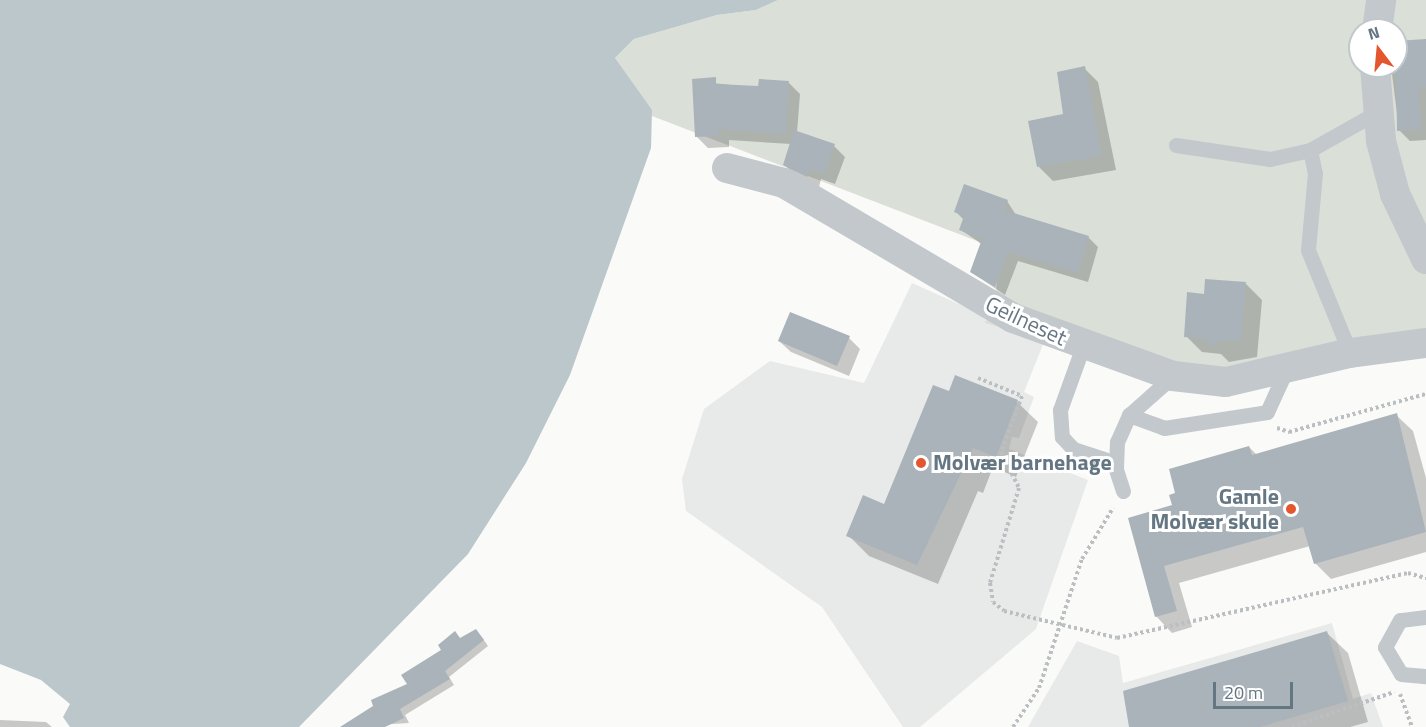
<!DOCTYPE html>
<meta charset="utf-8">
<style>
body{margin:0}
#map{position:relative;width:1426px;height:727px;overflow:hidden;background:#fafaf8;font-family:"Titillium Web",sans-serif}
div>[style]{position:absolute}
[style*='--x']{left:calc(var(--x)*1px);top:calc(var(--y)*1px);width:calc(var(--w)*1px);rotate:calc(var(--a)*1deg)}
.built>*{inset:0;background:#e8e9e9}
.green>*{inset:0;background:#dadfd7}
.water>*{inset:0;background:#bbc7cb}
.shadow>*{inset:0;background:#0003}
.building>*{inset:0;background:#aab3b9}
.path>*{height:4px;margin-top:-2px;transform-origin:0;background:repeating-linear-gradient(90deg,#bbbfc2 0 3px,transparent 0 6px)}
.lane>*{height:15px;margin:-7.5px;padding:0 7.5px;transform-origin:7.5px;border-radius:7.5px;background:#c3c8cc}
.street>*{height:30px;margin:-15px;padding:0 15px;transform-origin:15px;border-radius:15px;background:#c3c8cc}
.dots>*{width:16px;height:16px;translate:-50% -50%;box-sizing:border-box;border:3px solid #fff;border-radius:50%}
span{translate:-50% -50%;white-space:nowrap;text-align:center;line-height:1.15;-webkit-text-stroke:6px #fff;paint-order:stroke}
.street-label{font-size:22px;color:#657683}
.poi-label{font-size:22px;color:#657683;font-weight:700}
.left{translate:0 -50%;text-align:left}
.right{translate:-100% -50%;text-align:right}
.north{position:absolute;left:1348px;top:18px;width:60px;height:60px;box-sizing:border-box;background:#fff;border:2px solid #c1c8cd;border-radius:50%;rotate:344deg;font-size:16px;font-weight:700;line-height:24px;text-align:center;color:#657683}
.north::after{content:'';display:block;margin:auto;width:21px;height:27px;background:#e4572e;clip-path:polygon(50% 0,100% 100%,50% 72%,0 100%)}
.scale{position:absolute;left:1213px;top:682px;width:80px;height:27px;box-sizing:border-box;border:3px solid #657683;border-top:0;padding-left:8px;font-size:18px;line-height:21px;white-space:nowrap;color:#657683;-webkit-text-stroke:4px #fff;paint-order:stroke}
</style>
<div id="map">
<div class="built">
<div style="clip-path:polygon(912px 283px,1044px 342px,1024px 392px,1034px 397px,1019px 438px,1012px 437px,1009px 449px,1088px 480px,1036px 629px,920px 727px,903px 727px,822px 607px,686px 511px,682px 479px,704px 409px,770px 361px,864px 383px)"></div>
<div style="clip-path:polygon(1332px 623px,1353px 699px,1371px 693px,1383px 727px,1028px 727px,1077px 641px,1119px 656px,1123px 683px)"></div>
</div>
<div class="green">
<div style="clip-path:polygon(evenodd,778px 0,1426px 0,1426px 335px,1277px 379px,1061px 344px,985px 323px,995px 305px,998px 270px,993px 254px,977px 241px,652px 116px,615px 58px,634px 39px,717px 15px,756px 10px,778px 0,1360px 30px,1396px 30px,1396px 66px,1360px 66px,1360px 30px)"></div>
</div>
<div class="water">
<div style="clip-path:polygon(0 0,778px 0,756px 10px,717px 15px,634px 39px,615px 58px,652px 110px,651px 148px,570px 375px,526px 463px,468px 554px,299px 727px,70px 727px,63px 717px,70px 704px,41px 680px,0 664px)"></div>
</div>
<div class="shadow">
<div style="clip-path:polygon(1426px 41px,1426px 140px,1410px 141px,1399px 130px,1391px 66px,1396px 66px,1396px 44px)"></div>
<div style="clip-path:polygon(1084px 68px,1098px 82px,1116px 170px,1053px 181px,1039px 167px)"></div>
<div style="clip-path:polygon(694px 81px,759px 88px,789px 83px,800px 94px,797px 133px,834px 146px,845px 157px,835px 184px,821px 179px,819px 187px,796px 176px,785px 165px,791px 144px,729px 140px,729px 147px,708px 148px,697px 137px)"></div>
<div style="clip-path:polygon(1007px 201px,1016px 215px,1088px 237px,1098px 247px,1088px 282px,1018px 261px,1005px 295px,971px 272px,982px 244px,961px 230px,964px 220px,956px 212px)"></div>
<div style="clip-path:polygon(1246px 284px,1262px 300px,1257px 357px,1229px 362px,1221px 354px,1202px 352px,1186px 336px,1206px 295px)"></div>
<div style="clip-path:polygon(849px 338px,860px 349px,849px 376px,791px 352px,779px 341px)"></div>
<div style="clip-path:polygon(949px 393px,1017px 402px,1038px 422px,1016px 477px,993px 467px,983px 493px,978px 491px,938px 584px,869px 556px,848px 535px,885px 506px)"></div>
<div style="clip-path:polygon(1396px 415px,1413px 431px,1426px 478px,1426px 552px,1331px 579px,1315px 563px,1310px 546px,1179px 583px,1192px 627px,1172px 633px,1156px 616px,1129px 519px,1174px 506px,1177px 494px,1249px 447px,1257px 455px)"></div>
<div style="clip-path:polygon(1327px 633px,1348px 653px,1368px 722px,1350px 727px,1130px 727px)"></div>
<div style="clip-path:polygon(481px 636px,488px 646px,449px 677px,454px 685px,405px 715px,409px 723px,343px 727px,409px 684px,460px 638px)"></div>
<div style="clip-path:polygon(0 720px,46px 722px,52px 727px,0 727px)"></div>
</div>
<div class="building">
<div style="clip-path:polygon(1426px 39px,1426px 87px,1419px 87px,1421px 129px,1397px 131px,1396px 41px)"></div>
<div style="clip-path:polygon(1085px 66px,1102px 156px,1037px 167px,1028px 121px,1063px 114px,1057px 72px)"></div>
<div style="clip-path:polygon(716px 77px,716px 84px,758px 86px,759px 79px,789px 81px,786px 134px,718px 129px,719px 136px,695px 137px,692px 79px)"></div>
<div style="clip-path:polygon(794px 130px,835px 144px,824px 174px,810px 169px,807px 177px,783px 165px)"></div>
<div style="clip-path:polygon(964px 184px,1008px 200px,1004px 210px,1089px 236px,1078px 273px,1008px 252px,995px 287px,970px 272px,982px 239px,959px 230px,964px 216px,954px 212px)"></div>
<div style="clip-path:polygon(1205px 279px,1246px 282px,1241px 341px,1224px 340px,1211px 346px,1204px 338px,1184px 337px,1187px 292px,1204px 294px)"></div>
<div style="clip-path:polygon(790px 312px,850px 336px,837px 366px,778px 341px)"></div>
<div style="clip-path:polygon(955px 375px,1018px 400px,996px 457px,973px 448px,917px 565px,846px 536px,863px 495px,884px 504px,933px 385px,949px 391px)"></div>
<div style="clip-path:polygon(1397px 413px,1426px 532px,1314px 564px,1303px 527px,1164px 566px,1177px 611px,1155px 617px,1128px 518px,1172px 505px,1169px 495px,1175px 493px,1169px 469px,1249px 446px,1252px 455px)"></div>
<div style="clip-path:polygon(476px 629px,484px 640px,445px 671px,450px 679px,400px 709px,404px 718px,385px 727px,340px 727px,373px 706px,371px 700px,407px 684px,401px 675px,441px 650px,438px 645px,455px 631px,460px 638px)"></div>
<div style="clip-path:polygon(1327px 631px,1348px 701px,1260px 727px,1129px 727px,1123px 691px)"></div>
</div>
<div class="path">
<div style="--x:978;--y:378;--w:48;--a:22.2"></div>
<div style="--x:1022;--y:396;--w:60;--a:110.6"></div>
<div style="--x:1001;--y:452;--w:40;--a:63.4"></div>
<div style="--x:1019;--y:488;--w:99;--a:107"></div>
<div style="--x:990;--y:583;--w:19;--a:81"></div>
<div style="--x:993;--y:602;--w:14;--a:39"></div>
<div style="--x:1004;--y:611;--w:116;--a:13.4"></div>
<div style="--x:1117;--y:638;--w:298;--a:-12.6"></div>
<div style="--x:1408;--y:573;--w:19;--a:16"></div>
<div style="--x:1277;--y:428;--w:13;--a:18"></div>
<div style="--x:1289;--y:432;--w:142;--a:-15.5"></div>
<div style="--x:1400;--y:694;--w:35;--a:70"></div>
<div style="--x:1013;--y:727;--w:47;--a:-56.3"></div>
<div style="--x:1039;--y:688;--w:136;--a:-71.6"></div>
<div style="--x:1082;--y:559;--w:60;--a:-58.7"></div>
<div style="--x:1292;--y:727;--w:108;--a:-18.9"></div>
</div>
<div class="lane">
<div style="--x:1176;--y:145;--w:95;--a:8.5"></div>
<div style="--x:1270;--y:159;--w:41;--a:-12.7"></div>
<div style="--x:1310;--y:150;--w:76;--a:-29.3"></div>
<div style="--x:1310;--y:150;--w:24;--a:78"></div>
<div style="--x:1315;--y:173;--w:77;--a:95.2"></div>
<div style="--x:1308;--y:250;--w:111;--a:67.8"></div>
<div style="--x:1083;--y:346;--w:68;--a:109.8"></div>
<div style="--x:1060;--y:410;--w:27;--a:86"></div>
<div style="--x:1062;--y:437;--w:16;--a:47"></div>
<div style="--x:1073;--y:449;--w:45;--a:18"></div>
<div style="--x:1129;--y:415;--w:37;--a:20"></div>
<div style="--x:1164;--y:428;--w:104;--a:-8.8"></div>
<div style="--x:1267;--y:412;--w:51;--a:-65.5"></div>
<div style="--x:1123;--y:491;--w:23;--a:-108"></div>
<div style="--x:1116;--y:469;--w:27;--a:-88"></div>
<div style="--x:1117;--y:442;--w:30;--a:-66"></div>
<div style="--x:1129;--y:415;--w:59;--a:-41.6"></div>
<div style="--x:1426;--y:617;--w:26;--a:173"></div>
<div style="--x:1400;--y:620;--w:31;--a:119"></div>
<div style="--x:1385;--y:647;--w:31;--a:59"></div>
<div style="--x:1401;--y:674;--w:25;--a:5"></div>
</div>
<div class="street">
<div style="--x:1377;--y:30;--w:30;--a:-82"></div>
<div style="--x:1375;--y:66;--w:75;--a:85.4"></div>
<div style="--x:1381;--y:141;--w:55;--a:75.2"></div>
<div style="--x:1395;--y:194;--w:72;--a:64.5"></div>
<div style="--x:727;--y:168;--w:59;--a:14.7"></div>
<div style="--x:784;--y:183;--w:266;--a:30.5"></div>
<div style="--x:1013;--y:318;--w:170;--a:19.9"></div>
<div style="--x:1173;--y:376;--w:53;--a:6.5"></div>
<div style="--x:1226;--y:382;--w:127;--a:-13.2"></div>
<div style="--x:1350;--y:353;--w:77;--a:-7.5"></div>
</div>
<div class="dots">
<div style="left:921px;top:463px;background:#e4572e"></div>
<div style="left:1291px;top:509px;background:#e4572e"></div>
</div>
<div class="street-label">
<span style="left:1026px;top:321px;rotate:25deg">Geilneset</span>
</div>
<div class="poi-label">
<span class="left" style="left:933px;top:463px">Molvær barnehage</span>
<span class="right" style="left:1279px;top:509px">Gamle<br>Molvær skule</span>
</div>
<div class="north">N</div>
<div class="scale">20 m</div>
</div>
